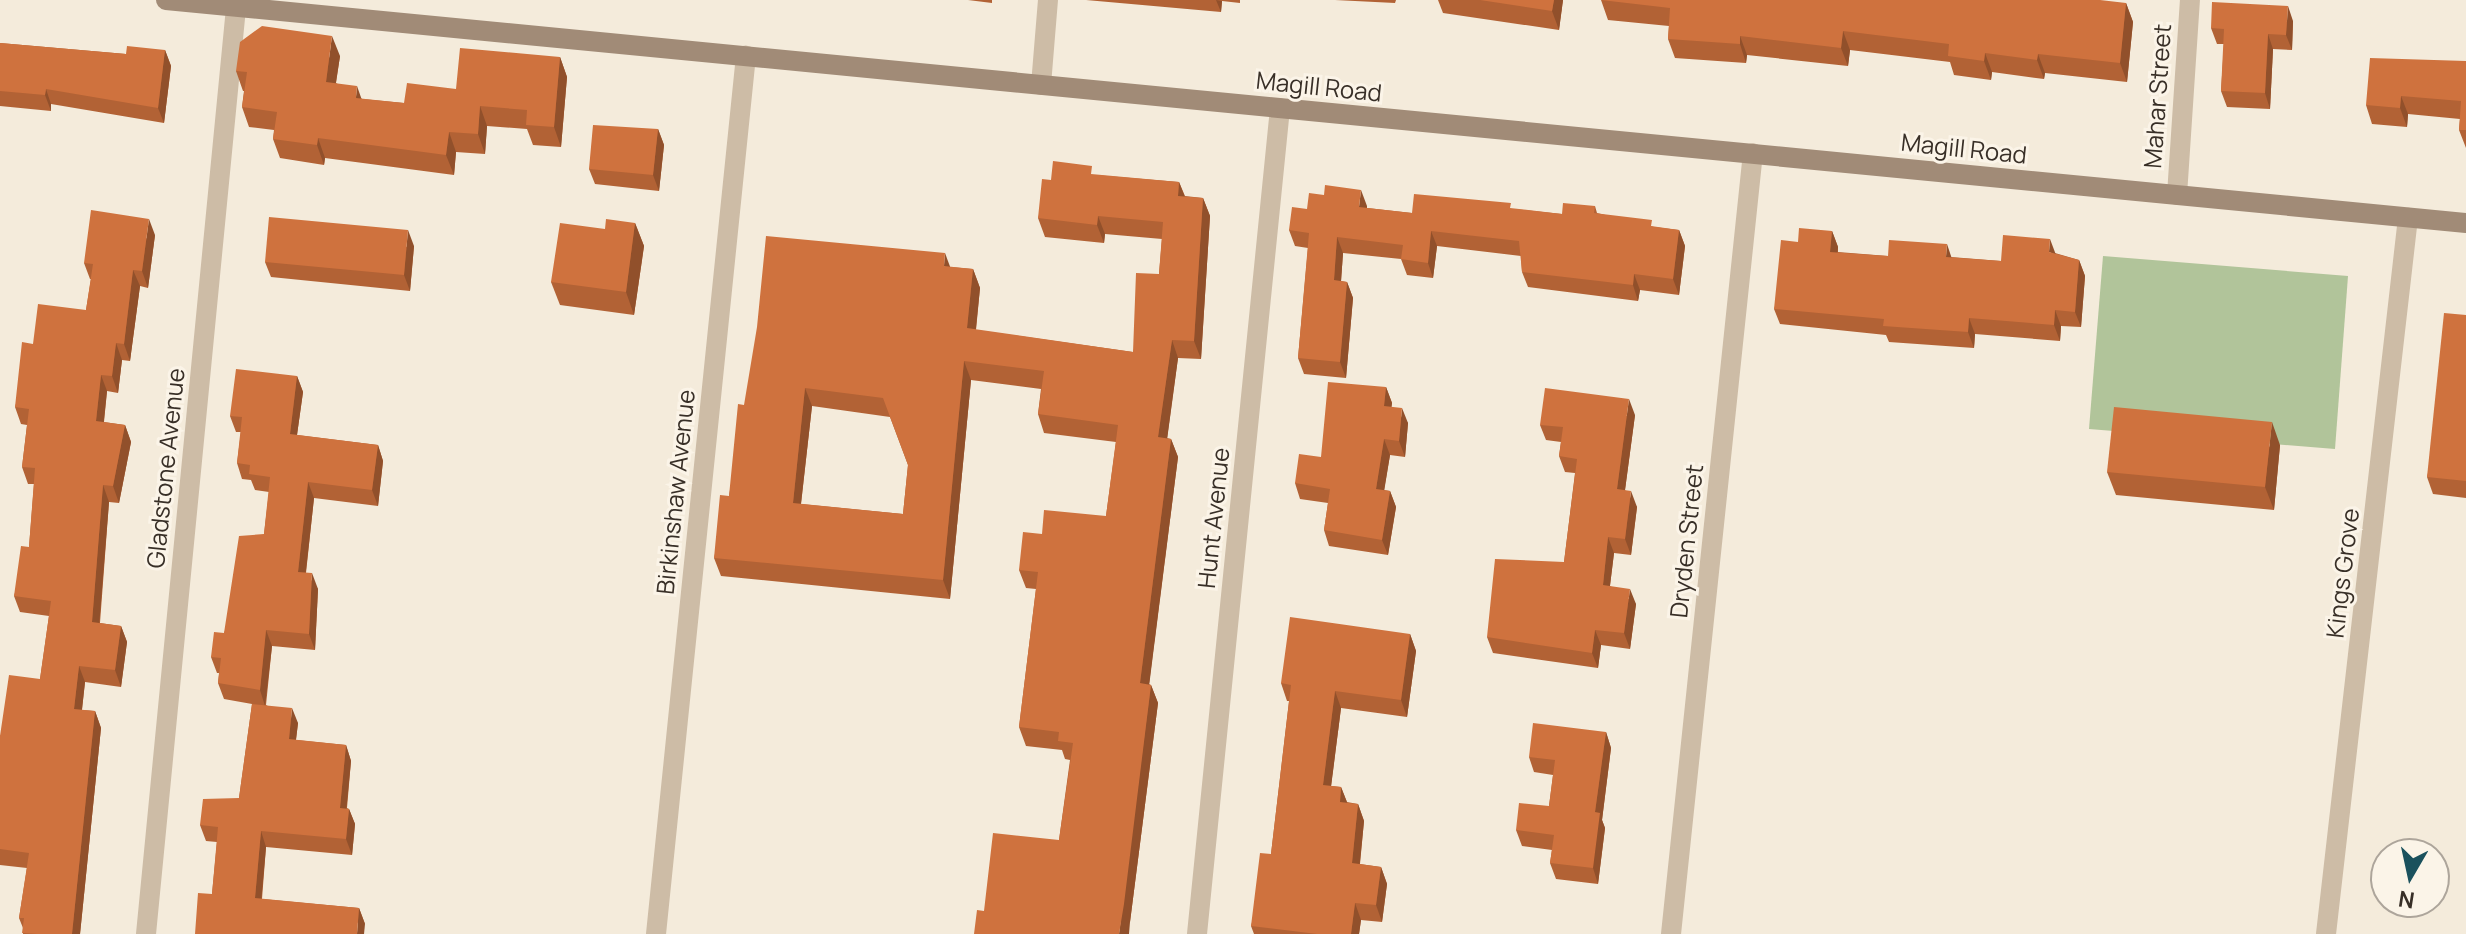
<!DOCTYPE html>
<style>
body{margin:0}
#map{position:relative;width:2466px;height:934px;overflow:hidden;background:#f4ebdb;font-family:Manrope,sans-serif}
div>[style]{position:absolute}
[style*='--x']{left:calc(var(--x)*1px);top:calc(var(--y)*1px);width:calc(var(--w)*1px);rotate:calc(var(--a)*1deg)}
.green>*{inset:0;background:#b1c49a}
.minor>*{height:20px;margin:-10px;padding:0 10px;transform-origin:10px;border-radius:10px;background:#cdbca6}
.secondary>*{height:20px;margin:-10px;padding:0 10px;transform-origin:10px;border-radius:10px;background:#a18b77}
.wall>*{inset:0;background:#b26235}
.shaded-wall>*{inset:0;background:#91502b}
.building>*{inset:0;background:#cf723e}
span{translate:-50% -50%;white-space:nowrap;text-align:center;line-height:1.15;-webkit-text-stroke:6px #fbf4e8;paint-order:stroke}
.street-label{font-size:24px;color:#382f27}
.north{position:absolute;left:2370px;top:838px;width:80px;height:80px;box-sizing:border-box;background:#fbf4e8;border:2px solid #ada59b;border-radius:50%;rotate:189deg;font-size:22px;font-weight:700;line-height:32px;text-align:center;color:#382f27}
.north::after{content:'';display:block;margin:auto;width:28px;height:36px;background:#1a515d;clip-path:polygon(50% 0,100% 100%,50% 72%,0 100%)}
</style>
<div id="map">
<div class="green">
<div style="clip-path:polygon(2103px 256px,2348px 276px,2335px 449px,2089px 429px)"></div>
</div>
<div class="minor">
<div style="--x:1041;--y:85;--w:85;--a:-85.3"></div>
<div style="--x:2177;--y:195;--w:195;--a:-86.2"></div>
<div style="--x:146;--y:934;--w:931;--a:-84.45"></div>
<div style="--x:656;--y:934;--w:883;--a:-84.15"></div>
<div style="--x:1197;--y:934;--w:830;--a:-84.26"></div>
<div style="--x:1671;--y:934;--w:785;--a:-84.01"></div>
<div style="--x:2326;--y:934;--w:721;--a:-83.47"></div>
</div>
<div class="secondary">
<div style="--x:166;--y:0;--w:2311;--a:5.54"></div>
</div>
<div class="wall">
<div style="clip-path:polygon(968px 0,992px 0,992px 3px)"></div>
<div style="clip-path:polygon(1086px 0,1240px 0,1240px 3px,1222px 1px,1221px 12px)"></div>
<div style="clip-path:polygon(1335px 0,1396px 0,1395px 3px)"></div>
<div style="clip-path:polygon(1438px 0,1563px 0,1559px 30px,1443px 13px)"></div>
<div style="clip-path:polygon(1601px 0,2126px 3px,2133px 22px,2127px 82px,2045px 73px,2044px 79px,1992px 72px,1991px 80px,1954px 75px,1950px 62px,1850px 50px,1848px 66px,1747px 55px,1746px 63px,1675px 58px,1668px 39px,1669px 26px,1608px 20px)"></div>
<div style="clip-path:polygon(2293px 21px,2292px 50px,2273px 49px,2270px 109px,2227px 107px,2221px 91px,2224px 44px,2217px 44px,2211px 28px)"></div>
<div style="clip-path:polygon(0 43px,126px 54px,165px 50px,171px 66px,164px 123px,51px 104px,51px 111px,0 106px)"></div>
<div style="clip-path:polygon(340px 56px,336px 83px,362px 99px,404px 103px,456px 89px,560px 57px,567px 77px,561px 147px,533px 145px,527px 129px,487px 126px,485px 154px,456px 152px,454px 175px,325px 158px,324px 165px,280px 158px,273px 139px,274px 130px,249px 127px,242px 107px,244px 91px,243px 91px,236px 71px)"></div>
<div style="clip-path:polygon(2466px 61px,2466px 148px,2459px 130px,2460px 119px,2408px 114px,2407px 127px,2372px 124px,2366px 105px)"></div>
<div style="clip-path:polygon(658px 129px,664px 145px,659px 191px,595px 184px,589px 169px)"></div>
<div style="clip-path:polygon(evenodd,1095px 175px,1179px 182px,1185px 196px,1203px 198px,1210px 216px,1201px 359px,1178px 358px,1167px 438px,1171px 439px,1178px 457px,1149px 684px,1151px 685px,1158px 703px,1130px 922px,984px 911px,1059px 840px,1070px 760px,1065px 759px,1062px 750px,1026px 746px,1019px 727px,1036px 589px,1026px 588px,1019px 570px,1042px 534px,1106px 516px,1116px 442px,1044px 433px,1038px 414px,1041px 389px,971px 380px,950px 599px,721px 576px,714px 558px,729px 496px,744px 405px,950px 267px,973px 269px,980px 288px,976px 330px,1133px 352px,1159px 274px,1162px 239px,1105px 234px,1104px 243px,1045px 237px,1038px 218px,1051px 180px,1095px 175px,812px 406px,890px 417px,908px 465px,903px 514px,801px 504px,812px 406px)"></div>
<div style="clip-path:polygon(1367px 206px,1367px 208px,1412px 213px,1513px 209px,1562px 214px,1595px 206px,1597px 213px,1654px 227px,1679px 230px,1685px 246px,1679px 295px,1640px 290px,1638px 301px,1528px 287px,1522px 272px,1521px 256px,1437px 246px,1433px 278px,1407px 275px,1401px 259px,1343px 253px,1341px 281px,1347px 282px,1353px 298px,1346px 378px,1304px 374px,1298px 358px,1308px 248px,1295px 246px,1289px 230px,1307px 209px)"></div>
<div style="clip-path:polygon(635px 223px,644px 246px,634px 315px,560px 305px,551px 282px,605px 229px)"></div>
<div style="clip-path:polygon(1832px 231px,1838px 247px,1838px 252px,1888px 256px,1951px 257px,2001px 261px,2055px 253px,2079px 260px,2085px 276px,2081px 327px,2061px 326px,2060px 341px,1975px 334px,1974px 348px,1889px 342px,1886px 335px,1780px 324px,1774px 309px,1798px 242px)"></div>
<div style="clip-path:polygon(155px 235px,148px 288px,140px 286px,130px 361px,122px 360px,118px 393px,107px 391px,104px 422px,125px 425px,131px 442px,119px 503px,109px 502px,100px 623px,121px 626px,127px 642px,121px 687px,85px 682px,82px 710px,95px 711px,101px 728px,80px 934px,23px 934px,23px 928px,19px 918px,27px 868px,0 865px,0 736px,40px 679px,49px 616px,20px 612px,14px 596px,29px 547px,34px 484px,28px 484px,22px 467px,27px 425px,21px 424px,15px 407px,33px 344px,86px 310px,91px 279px,90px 279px,84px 263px)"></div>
<div style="clip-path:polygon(414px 246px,410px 291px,271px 277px,265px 262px)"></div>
<div style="clip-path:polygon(2466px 315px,2466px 498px,2433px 494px,2427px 477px)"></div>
<div style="clip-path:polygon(297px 376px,303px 392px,297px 435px,378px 445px,383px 461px,378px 506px,314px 498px,306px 573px,318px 589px,315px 650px,272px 646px,266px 705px,298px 723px,296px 740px,346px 745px,351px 761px,347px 808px,349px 809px,355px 824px,352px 855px,266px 847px,262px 899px,359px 908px,365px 924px,212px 894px,217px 842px,206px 841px,200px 825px,239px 798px,252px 704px,224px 699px,218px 683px,219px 673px,217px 673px,211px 657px,224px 633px,264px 534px,269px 492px,255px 490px,251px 480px,242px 479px,237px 463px,241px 432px,236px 432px,230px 416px)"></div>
<div style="clip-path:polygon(1386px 387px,1392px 403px,1391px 407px,1408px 423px,1405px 457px,1390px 455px,1384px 490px,1390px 491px,1396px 507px,1388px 555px,1329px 546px,1324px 530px,1328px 503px,1300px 499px,1295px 483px,1321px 457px)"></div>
<div style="clip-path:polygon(1635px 415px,1625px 490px,1637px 507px,1631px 555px,1614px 553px,1610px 586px,1636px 604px,1630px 649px,1601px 645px,1598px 668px,1493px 653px,1487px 637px,1564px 562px,1575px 473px,1565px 472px,1559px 456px,1561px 442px,1546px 440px,1540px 425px)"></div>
<div style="clip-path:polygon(2280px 445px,2274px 510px,2116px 495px,2107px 472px)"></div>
<div style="clip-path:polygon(1410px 634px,1416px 651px,1407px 717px,1341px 708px,1331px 786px,1341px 787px,1347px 802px,1358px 804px,1364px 821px,1360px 864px,1381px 867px,1387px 884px,1382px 922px,1361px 920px,1359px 934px,1254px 934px,1251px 926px,1271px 854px,1289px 701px,1287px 701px,1281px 683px)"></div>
<div style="clip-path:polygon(1606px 732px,1611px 748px,1602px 820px,1605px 828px,1598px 884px,1556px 879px,1550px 863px,1552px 850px,1522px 846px,1516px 830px,1549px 806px,1553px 775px,1534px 772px,1529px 757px)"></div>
</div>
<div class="shaded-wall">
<div style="clip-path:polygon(1216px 0,1222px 1px,1221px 12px)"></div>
<div style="clip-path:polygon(1554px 0,1563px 0,1559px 30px,1552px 11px)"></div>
<div style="clip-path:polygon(2126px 3px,2133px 22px,2127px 82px,2120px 63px)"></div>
<div style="clip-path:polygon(2288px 6px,2293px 21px,2292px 50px,2286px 35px)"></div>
<div style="clip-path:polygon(1843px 31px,1850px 50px,1848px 66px,1841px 48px)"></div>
<div style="clip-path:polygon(2268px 34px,2273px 49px,2270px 109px,2265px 93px)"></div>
<div style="clip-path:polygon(332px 36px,340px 56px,333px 101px,326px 82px)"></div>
<div style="clip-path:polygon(1740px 36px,1747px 55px,1746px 63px,1740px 44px)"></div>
<div style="clip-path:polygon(165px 50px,171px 66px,164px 123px,158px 108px)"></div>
<div style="clip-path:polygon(1985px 53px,1992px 72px,1991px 80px,1984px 61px)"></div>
<div style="clip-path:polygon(2038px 54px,2045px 73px,2044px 79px,2037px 60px)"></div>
<div style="clip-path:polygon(560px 57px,567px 77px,561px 147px,554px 127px)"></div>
<div style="clip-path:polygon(357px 86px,364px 106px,356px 98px)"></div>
<div style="clip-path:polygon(46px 89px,51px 104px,51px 111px,45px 95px)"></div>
<div style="clip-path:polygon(2401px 96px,2408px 114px,2407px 127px,2400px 108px)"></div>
<div style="clip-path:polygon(480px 106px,487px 126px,485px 154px,478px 134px)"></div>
<div style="clip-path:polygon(658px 129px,664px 145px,659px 191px,653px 175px)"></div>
<div style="clip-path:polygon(449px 132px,456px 152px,454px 175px,446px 155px)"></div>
<div style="clip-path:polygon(318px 138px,325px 158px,324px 165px,317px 145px)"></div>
<div style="clip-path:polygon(1179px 182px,1186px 200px,1178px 196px)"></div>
<div style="clip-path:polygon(1361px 190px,1367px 206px,1365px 222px,1359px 207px)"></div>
<div style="clip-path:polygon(1203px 198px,1210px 216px,1201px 359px,1194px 341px)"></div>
<div style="clip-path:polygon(1098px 216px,1105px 234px,1104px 243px,1097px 225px)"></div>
<div style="clip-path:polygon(149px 219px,155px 235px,148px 288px,142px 271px)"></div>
<div style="clip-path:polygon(635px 223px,644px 246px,634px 315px,626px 292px)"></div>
<div style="clip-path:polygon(408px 230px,414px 246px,410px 291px,404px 275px)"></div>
<div style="clip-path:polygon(1679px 230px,1685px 246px,1679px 295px,1673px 279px)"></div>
<div style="clip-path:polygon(1431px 231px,1437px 246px,1433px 278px,1428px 263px)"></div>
<div style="clip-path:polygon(1832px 231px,1838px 247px,1836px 267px,1830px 252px)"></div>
<div style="clip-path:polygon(1337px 237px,1343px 253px,1340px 296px,1334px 280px)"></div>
<div style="clip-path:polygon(2050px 239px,2056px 255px,2049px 252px)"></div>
<div style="clip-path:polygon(1947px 244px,1952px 259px,1946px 257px)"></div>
<div style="clip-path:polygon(945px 253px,952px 272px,944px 266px)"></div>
<div style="clip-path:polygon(2079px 260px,2085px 276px,2081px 327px,2075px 312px)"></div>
<div style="clip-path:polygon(973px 269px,980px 288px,974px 347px,967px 328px)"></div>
<div style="clip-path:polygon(133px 270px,140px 286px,130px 361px,124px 344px)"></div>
<div style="clip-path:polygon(1634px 274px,1640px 290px,1638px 301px,1633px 285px)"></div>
<div style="clip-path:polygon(1347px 282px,1353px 298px,1346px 378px,1340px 362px)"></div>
<div style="clip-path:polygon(2055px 310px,2061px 326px,2060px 341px,2054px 325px)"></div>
<div style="clip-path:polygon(1969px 318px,1975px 334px,1974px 348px,1968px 332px)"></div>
<div style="clip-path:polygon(1172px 340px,1178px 358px,1165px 455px,1158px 437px)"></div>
<div style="clip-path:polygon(116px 343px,122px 360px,118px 393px,112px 376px)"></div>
<div style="clip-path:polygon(964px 361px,971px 380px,950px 599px,943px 580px)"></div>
<div style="clip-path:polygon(101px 375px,107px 391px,102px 438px,96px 421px)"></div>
<div style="clip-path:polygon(297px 376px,303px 392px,295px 449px,290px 434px)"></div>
<div style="clip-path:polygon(1386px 387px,1392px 403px,1390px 422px,1384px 406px)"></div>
<div style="clip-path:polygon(805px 388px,812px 406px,799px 521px,793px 503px)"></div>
<div style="clip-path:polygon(1629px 399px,1635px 415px,1623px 505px,1617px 489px)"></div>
<div style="clip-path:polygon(1402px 408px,1408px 423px,1405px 457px,1399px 441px)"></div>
<div style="clip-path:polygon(2272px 422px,2280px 445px,2274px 510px,2265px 487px)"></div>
<div style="clip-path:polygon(125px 425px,131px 442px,119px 503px,113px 486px)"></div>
<div style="clip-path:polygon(1171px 439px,1178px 457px,1147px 702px,1140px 683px)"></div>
<div style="clip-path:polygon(1384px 439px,1390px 455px,1382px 504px,1376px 489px)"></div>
<div style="clip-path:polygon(378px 445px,383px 461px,378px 506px,372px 490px)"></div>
<div style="clip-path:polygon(308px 482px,314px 498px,304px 588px,298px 572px)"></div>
<div style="clip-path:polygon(103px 485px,109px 502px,98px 639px,92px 622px)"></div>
<div style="clip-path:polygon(1390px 491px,1396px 507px,1388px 555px,1382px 540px)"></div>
<div style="clip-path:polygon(1631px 491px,1637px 507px,1631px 555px,1625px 539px)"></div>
<div style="clip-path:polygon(1608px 537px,1614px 553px,1608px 601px,1603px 585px)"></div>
<div style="clip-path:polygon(312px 573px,318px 589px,315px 650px,309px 634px)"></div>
<div style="clip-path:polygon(1630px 589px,1636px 604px,1630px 649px,1624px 633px)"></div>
<div style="clip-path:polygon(121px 626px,127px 642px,121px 687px,115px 670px)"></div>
<div style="clip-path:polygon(266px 630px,272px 646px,265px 706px,260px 690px)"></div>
<div style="clip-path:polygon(1595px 630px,1601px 645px,1598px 668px,1592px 653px)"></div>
<div style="clip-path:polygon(1410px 634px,1416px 651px,1407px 717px,1401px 700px)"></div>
<div style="clip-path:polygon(79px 666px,85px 682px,80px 726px,74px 709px)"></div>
<div style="clip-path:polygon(1151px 685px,1158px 703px,1130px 922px,1129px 934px,1119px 934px)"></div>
<div style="clip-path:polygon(1335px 691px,1341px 708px,1329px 803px,1323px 785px)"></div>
<div style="clip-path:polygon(292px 708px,298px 723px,294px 755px,289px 739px)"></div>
<div style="clip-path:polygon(95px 711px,101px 728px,80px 934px,72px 934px)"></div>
<div style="clip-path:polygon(1606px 732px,1611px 748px,1602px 820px,1605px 828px,1598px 884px,1593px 868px,1595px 812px)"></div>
<div style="clip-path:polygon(346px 745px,351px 761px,345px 823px,340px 808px)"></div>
<div style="clip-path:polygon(1341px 787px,1348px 805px,1340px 802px)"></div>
<div style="clip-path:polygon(1358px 804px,1364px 821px,1358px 881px,1352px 863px)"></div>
<div style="clip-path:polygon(349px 809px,355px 824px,352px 855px,346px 839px)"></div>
<div style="clip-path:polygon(261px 831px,266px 847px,260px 914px,255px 898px)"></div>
<div style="clip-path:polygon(1381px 867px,1387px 884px,1382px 922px,1376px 905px)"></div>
<div style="clip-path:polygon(1355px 903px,1361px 920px,1359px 934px,1351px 934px)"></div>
<div style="clip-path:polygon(359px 908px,365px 924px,364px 934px,357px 934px)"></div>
</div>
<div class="building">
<div style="clip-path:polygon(1480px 0,1554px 0,1552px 11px)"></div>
<div style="clip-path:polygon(1601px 0,2100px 0,2126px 3px,2120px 63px,2038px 54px,2037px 60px,1985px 53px,1984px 61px,1948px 56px,1949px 44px,1843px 31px,1841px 48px,1740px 36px,1740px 44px,1668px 39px,1670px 8px)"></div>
<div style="clip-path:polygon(2212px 2px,2288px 6px,2286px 35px,2268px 34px,2265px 93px,2221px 91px,2224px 29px,2211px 28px)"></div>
<div style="clip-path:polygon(262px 26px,332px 36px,326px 82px,357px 86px,356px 98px,404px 103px,407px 83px,456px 89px,460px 48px,560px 57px,554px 127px,526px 125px,527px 110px,480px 106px,478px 134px,449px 132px,446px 155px,318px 138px,317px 145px,273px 139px,277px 112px,242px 107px,247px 72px,236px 71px,240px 42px)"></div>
<div style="clip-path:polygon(0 43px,126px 54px,127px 46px,165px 50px,158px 108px,46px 89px,45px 95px,0 91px)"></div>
<div style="clip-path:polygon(2370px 58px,2466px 61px,2466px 130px,2459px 130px,2461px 101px,2401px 96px,2400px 108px,2366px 105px)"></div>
<div style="clip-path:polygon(593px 125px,658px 129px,653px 175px,589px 169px)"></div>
<div style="clip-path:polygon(evenodd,1053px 161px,1092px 166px,1091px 174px,1179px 182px,1178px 196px,1203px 198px,1194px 341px,1172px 340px,1158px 437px,1171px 439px,1140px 683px,1151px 685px,1124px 904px,1119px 934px,974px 934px,977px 910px,984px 911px,993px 833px,1059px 840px,1073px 743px,1058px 741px,1059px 732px,1019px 727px,1038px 572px,1019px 570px,1023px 532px,1042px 534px,1044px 510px,1106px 516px,1118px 425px,1038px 414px,1044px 371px,964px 361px,943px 580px,714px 558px,720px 495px,729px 496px,738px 404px,744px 405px,757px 327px,766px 236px,945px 253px,944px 266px,973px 269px,967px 328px,1133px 352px,1136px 273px,1159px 274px,1163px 222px,1098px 216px,1097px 225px,1038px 218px,1042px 179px,1051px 180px,1053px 161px,805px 388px,883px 398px,908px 465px,903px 514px,793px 503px,805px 388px)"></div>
<div style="clip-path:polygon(1325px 185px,1361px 190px,1359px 207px,1412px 213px,1414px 194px,1511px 203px,1510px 208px,1562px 214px,1563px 203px,1595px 206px,1594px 213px,1652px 220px,1651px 226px,1679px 230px,1673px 279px,1634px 274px,1633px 285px,1522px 272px,1519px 241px,1431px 231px,1428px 263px,1401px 259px,1403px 245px,1337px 237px,1334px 280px,1347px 282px,1340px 362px,1298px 358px,1309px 233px,1289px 230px,1292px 207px,1307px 209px,1309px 193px,1324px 195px)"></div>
<div style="clip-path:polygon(91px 210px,149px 219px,142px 271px,133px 270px,124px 344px,116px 343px,112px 376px,101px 375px,96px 421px,125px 425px,113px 486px,103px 485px,92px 622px,121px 626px,115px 670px,79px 666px,74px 709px,95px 711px,72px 934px,37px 934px,22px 933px,24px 918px,19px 918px,29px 853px,0 849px,0 736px,9px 675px,40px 679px,51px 601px,14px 596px,21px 546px,29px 547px,35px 468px,22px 467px,29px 409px,15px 407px,22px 342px,33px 344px,38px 304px,86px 310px,93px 264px,84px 263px)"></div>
<div style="clip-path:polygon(269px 217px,408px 230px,404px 275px,265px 262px)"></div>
<div style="clip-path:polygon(606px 219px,635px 223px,626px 292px,551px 282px,560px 223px,605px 229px)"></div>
<div style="clip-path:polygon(1799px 228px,1832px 231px,1830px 252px,1888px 256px,1889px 240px,1947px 244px,1946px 257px,2001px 261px,2003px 235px,2050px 239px,2049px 252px,2079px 260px,2075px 312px,2055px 310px,2054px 325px,1969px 318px,1968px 332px,1883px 326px,1884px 319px,1774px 309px,1781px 240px,1798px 242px)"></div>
<div style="clip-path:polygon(2444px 313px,2466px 315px,2466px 481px,2427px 477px)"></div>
<div style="clip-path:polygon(236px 369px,297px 376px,290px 434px,378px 445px,372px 490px,308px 482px,298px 572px,312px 573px,309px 634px,266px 630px,260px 690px,218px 683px,221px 658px,211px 657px,214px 632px,224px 633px,239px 536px,264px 534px,270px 477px,249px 474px,250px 465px,237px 463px,242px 417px,230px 416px)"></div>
<div style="clip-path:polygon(1328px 382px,1386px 387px,1384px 406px,1402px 408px,1399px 441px,1384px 439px,1376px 489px,1390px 491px,1382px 540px,1324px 530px,1330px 489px,1295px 483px,1299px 454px,1321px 457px)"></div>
<div style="clip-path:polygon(1545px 388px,1629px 399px,1617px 489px,1631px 491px,1625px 539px,1608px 537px,1603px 585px,1630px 589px,1624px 633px,1595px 630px,1592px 653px,1487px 637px,1495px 559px,1564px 562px,1577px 459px,1559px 456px,1563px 427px,1540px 425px)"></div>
<div style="clip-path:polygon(2114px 407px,2272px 422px,2265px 487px,2107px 472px)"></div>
<div style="clip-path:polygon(1290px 617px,1410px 634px,1401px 700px,1335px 691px,1323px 785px,1341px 787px,1340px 802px,1358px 804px,1352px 863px,1381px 867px,1376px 905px,1355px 903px,1351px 934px,1317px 934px,1251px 926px,1260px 853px,1271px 854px,1291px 685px,1281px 683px)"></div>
<div style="clip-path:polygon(252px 704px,292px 708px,289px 739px,346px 745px,340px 808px,349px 809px,346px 839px,261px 831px,255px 898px,359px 908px,357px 934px,195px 934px,198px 893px,212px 894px,218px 827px,200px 825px,203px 799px,239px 798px)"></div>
<div style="clip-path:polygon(1533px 723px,1606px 732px,1595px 812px,1600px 813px,1593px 868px,1550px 863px,1554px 835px,1516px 830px,1519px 803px,1549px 806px,1555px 760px,1529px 757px)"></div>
</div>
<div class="street-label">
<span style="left:1319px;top:86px;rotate:6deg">Magill Road</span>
<span style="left:2157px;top:96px;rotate:-86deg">Mahar Street</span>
<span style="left:1964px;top:148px;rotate:6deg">Magill Road</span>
<span style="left:165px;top:468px;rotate:-84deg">Gladstone Avenue</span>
<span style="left:675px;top:492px;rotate:-84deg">Birkinshaw Avenue</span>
<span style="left:1213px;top:518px;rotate:-84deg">Hunt Avenue</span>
<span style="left:1686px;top:541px;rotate:-84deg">Dryden Street</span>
<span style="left:2342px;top:573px;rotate:-83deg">Kings Grove</span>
</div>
<div class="north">N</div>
</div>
